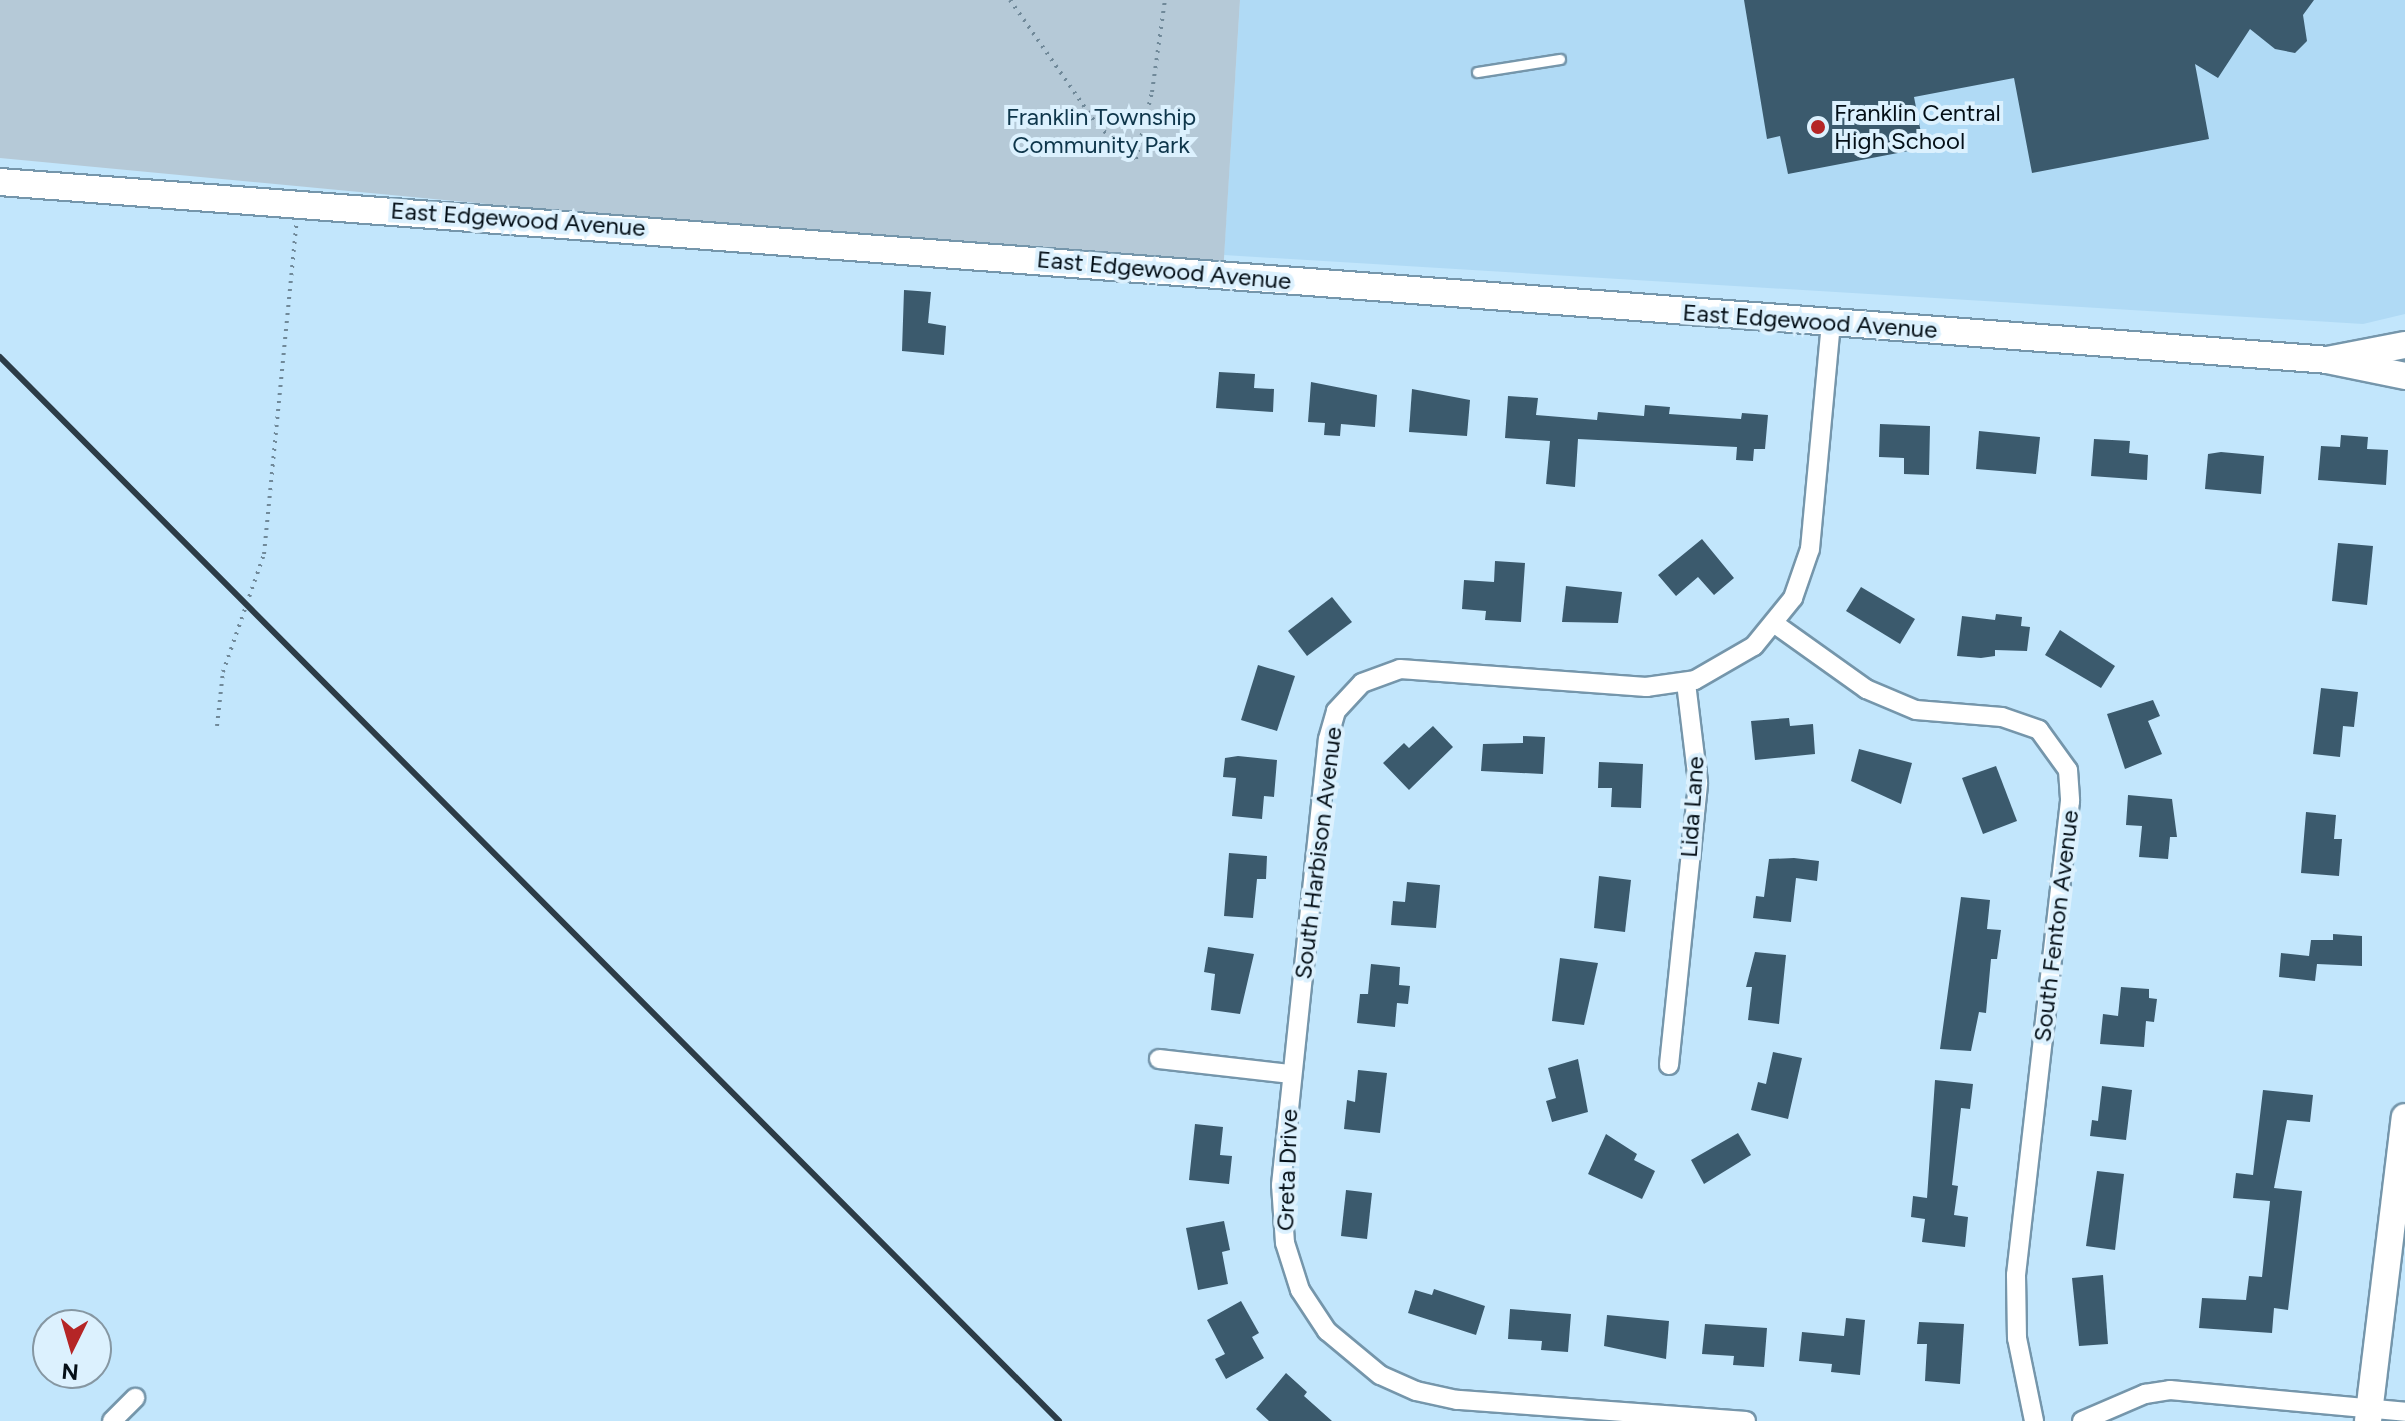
<!DOCTYPE html>
<style>
body{margin:0}
#map{position:relative;width:2405px;height:1421px;overflow:hidden;background:#c2e6fc;font-family:Figtree,sans-serif}
div>[style]{position:absolute}
[style*='--x']{left:calc(var(--x)*1px);top:calc(var(--y)*1px);width:calc(var(--w)*1px);rotate:calc(var(--a)*1deg)}
.built>*{inset:0;background:#b0daf5}
.green>*{inset:0;background:#b5c9d7}
.building>*{inset:0;background:#3b5a6d}
.path>*{height:4px;margin-top:-2px;transform-origin:0;background:repeating-linear-gradient(90deg,#708999 0 2px,transparent 0 8px)}
.roads{filter:drop-shadow(2px 0 #7596ab) drop-shadow(-2px 0 #7596ab) drop-shadow(0 2px #7596ab) drop-shadow(0 -2px #7596ab)}
.lane>*{height:9px;margin:-4.5px;padding:0 4.5px;transform-origin:4.5px;border-radius:4.5px;background:#fff}
.street>*{height:18px;margin:-9px;padding:0 9px;transform-origin:9px;border-radius:9px;background:#fff}
.secondary>*{height:26px;margin:-13px;padding:0 13px;transform-origin:13px;border-radius:13px;background:#fff}
.rail>*{height:6px;margin:-3px;padding:0 3px;transform-origin:3px;border-radius:3px;background:#2c3c47}
.dots>*{width:22px;height:22px;translate:-50% -50%;box-sizing:border-box;border:4px solid #dcf1fe;border-radius:50%}
span{translate:-50% -50%;white-space:nowrap;text-align:center;line-height:1.15;-webkit-text-stroke:8px #dcf1fe;paint-order:stroke}
.poi-label{font-size:24px;color:#040f17}
.left{translate:0 -50%;text-align:left}
.park-label{font-size:24px;color:#0e364b}
.street-label{font-size:24px;color:#040f17}
.north{position:absolute;left:32px;top:1309px;width:80px;height:80px;box-sizing:border-box;background:#dcf1fe;border:2px solid #8697a2;border-radius:50%;rotate:185deg;font-size:22px;font-weight:700;line-height:32px;text-align:center;color:#040f17}
.north::after{content:'';display:block;margin:auto;width:28px;height:36px;background:#b52526;clip-path:polygon(50% 0,100% 100%,50% 72%,0 100%)}
</style>
<div id="map">
<div class="built">
<div style="clip-path:polygon(1240px 0,2405px 0,2405px 314px,2363px 324px,1224px 255px)"></div>
</div>
<div class="green">
<div style="clip-path:polygon(0 0,1240px 0,1223px 274px,0 158px)"></div>
</div>
<div class="building">
<div style="clip-path:polygon(1744px 0,2314px 0,2303px 15px,2307px 41px,2295px 53px,2275px 49px,2250px 29px,2218px 78px,2195px 64px,2209px 139px,2032px 173px,2014px 78px,1914px 97px,1924px 148px,1788px 174px,1780px 136px,1767px 139px)"></div>
<div style="clip-path:polygon(904px 290px,931px 292px,928px 323px,946px 326px,944px 355px,902px 351px)"></div>
<div style="clip-path:polygon(1219px 372px,1255px 374px,1254px 388px,1274px 389px,1273px 412px,1216px 408px)"></div>
<div style="clip-path:polygon(1311px 382px,1377px 395px,1375px 427px,1341px 424px,1340px 436px,1324px 435px,1325px 423px,1308px 422px)"></div>
<div style="clip-path:polygon(1412px 389px,1470px 400px,1467px 436px,1409px 432px)"></div>
<div style="clip-path:polygon(1508px 396px,1538px 398px,1536px 415px,1597px 420px,1598px 412px,1644px 416px,1645px 405px,1670px 407px,1669px 414px,1741px 419px,1742px 413px,1768px 415px,1765px 449px,1754px 449px,1753px 461px,1736px 460px,1737px 447px,1578px 439px,1575px 487px,1546px 484px,1550px 441px,1505px 438px)"></div>
<div style="clip-path:polygon(1880px 424px,1930px 426px,1929px 475px,1904px 474px,1904px 458px,1879px 457px)"></div>
<div style="clip-path:polygon(1979px 431px,2040px 437px,2036px 474px,1976px 469px)"></div>
<div style="clip-path:polygon(2341px 435px,2368px 437px,2367px 449px,2388px 450px,2386px 485px,2318px 480px,2321px 446px,2340px 447px)"></div>
<div style="clip-path:polygon(2094px 439px,2130px 441px,2129px 453px,2148px 455px,2147px 480px,2091px 476px)"></div>
<div style="clip-path:polygon(2221px 452px,2264px 456px,2261px 494px,2205px 489px,2208px 454px)"></div>
<div style="clip-path:polygon(1702px 539px,1734px 578px,1714px 595px,1698px 577px,1676px 596px,1658px 575px)"></div>
<div style="clip-path:polygon(2338px 543px,2373px 546px,2367px 605px,2332px 601px)"></div>
<div style="clip-path:polygon(1495px 561px,1525px 563px,1521px 622px,1485px 620px,1486px 611px,1462px 609px,1464px 580px,1494px 582px)"></div>
<div style="clip-path:polygon(1566px 586px,1622px 592px,1618px 623px,1562px 622px)"></div>
<div style="clip-path:polygon(1861px 587px,1915px 619px,1900px 644px,1846px 611px)"></div>
<div style="clip-path:polygon(1332px 597px,1352px 622px,1307px 656px,1288px 631px)"></div>
<div style="clip-path:polygon(1996px 614px,2022px 617px,2021px 626px,2030px 627px,2027px 651px,1995px 650px,1995px 656px,1981px 658px,1957px 656px,1962px 616px,1995px 620px)"></div>
<div style="clip-path:polygon(2060px 630px,2115px 666px,2101px 688px,2045px 655px)"></div>
<div style="clip-path:polygon(1258px 665px,1295px 676px,1277px 731px,1241px 720px)"></div>
<div style="clip-path:polygon(2321px 688px,2358px 692px,2354px 727px,2343px 726px,2340px 757px,2313px 754px)"></div>
<div style="clip-path:polygon(2153px 700px,2160px 716px,2148px 721px,2162px 754px,2125px 769px,2107px 714px)"></div>
<div style="clip-path:polygon(1789px 718px,1790px 726px,1813px 724px,1815px 754px,1755px 760px,1751px 721px)"></div>
<div style="clip-path:polygon(1433px 726px,1453px 747px,1409px 790px,1383px 763px,1404px 743px,1409px 748px)"></div>
<div style="clip-path:polygon(1523px 736px,1545px 737px,1543px 774px,1481px 771px,1483px 744px,1523px 743px)"></div>
<div style="clip-path:polygon(1859px 749px,1912px 763px,1901px 804px,1851px 781px)"></div>
<div style="clip-path:polygon(1238px 756px,1277px 760px,1274px 797px,1264px 796px,1262px 819px,1232px 816px,1236px 778px,1223px 777px,1225px 758px)"></div>
<div style="clip-path:polygon(1599px 762px,1643px 764px,1641px 808px,1611px 807px,1612px 788px,1598px 788px)"></div>
<div style="clip-path:polygon(1996px 766px,2017px 821px,1983px 834px,1962px 778px)"></div>
<div style="clip-path:polygon(2128px 795px,2172px 799px,2177px 837px,2170px 837px,2168px 859px,2139px 857px,2142px 826px,2126px 825px)"></div>
<div style="clip-path:polygon(2306px 812px,2336px 815px,2334px 839px,2342px 839px,2339px 876px,2301px 873px)"></div>
<div style="clip-path:polygon(1229px 853px,1267px 856px,1266px 879px,1257px 879px,1253px 918px,1224px 916px)"></div>
<div style="clip-path:polygon(1794px 858px,1819px 861px,1817px 881px,1796px 878px,1791px 922px,1753px 918px,1756px 896px,1764px 897px,1769px 859px)"></div>
<div style="clip-path:polygon(1599px 876px,1631px 880px,1625px 932px,1594px 928px)"></div>
<div style="clip-path:polygon(1407px 882px,1440px 885px,1436px 928px,1391px 925px,1393px 901px,1405px 902px)"></div>
<div style="clip-path:polygon(1961px 897px,1990px 900px,1987px 929px,2001px 930px,1997px 959px,1991px 959px,1986px 1013px,1979px 1012px,1971px 1051px,1940px 1049px)"></div>
<div style="clip-path:polygon(2333px 934px,2362px 936px,2362px 966px,2317px 964px,2315px 981px,2279px 977px,2281px 953px,2309px 956px,2311px 940px,2333px 940px)"></div>
<div style="clip-path:polygon(1208px 947px,1254px 954px,1240px 1014px,1211px 1010px,1215px 974px,1204px 972px)"></div>
<div style="clip-path:polygon(1755px 952px,1786px 955px,1779px 1024px,1748px 1020px,1752px 987px,1746px 987px)"></div>
<div style="clip-path:polygon(1560px 958px,1598px 963px,1584px 1025px,1552px 1021px)"></div>
<div style="clip-path:polygon(1371px 964px,1400px 967px,1399px 985px,1410px 986px,1408px 1004px,1397px 1003px,1395px 1027px,1357px 1023px,1360px 994px,1368px 994px)"></div>
<div style="clip-path:polygon(2121px 987px,2149px 989px,2149px 998px,2157px 999px,2154px 1022px,2146px 1021px,2144px 1047px,2100px 1044px,2103px 1014px,2118px 1016px)"></div>
<div style="clip-path:polygon(1773px 1052px,1802px 1058px,1788px 1119px,1751px 1110px,1758px 1082px,1766px 1084px)"></div>
<div style="clip-path:polygon(1578px 1059px,1588px 1112px,1552px 1122px,1546px 1101px,1556px 1098px,1548px 1068px)"></div>
<div style="clip-path:polygon(1358px 1070px,1387px 1073px,1380px 1133px,1344px 1129px,1347px 1100px,1355px 1102px)"></div>
<div style="clip-path:polygon(1935px 1080px,1973px 1084px,1970px 1109px,1961px 1108px,1952px 1185px,1958px 1186px,1954px 1215px,1968px 1217px,1965px 1247px,1922px 1242px,1925px 1219px,1911px 1217px,1913px 1196px,1927px 1198px)"></div>
<div style="clip-path:polygon(2102px 1086px,2132px 1090px,2126px 1140px,2090px 1136px,2092px 1120px,2098px 1121px)"></div>
<div style="clip-path:polygon(2263px 1090px,2313px 1095px,2310px 1122px,2287px 1120px,2274px 1188px,2302px 1191px,2288px 1310px,2274px 1308px,2272px 1333px,2199px 1328px,2202px 1298px,2246px 1300px,2249px 1276px,2262px 1277px,2270px 1201px,2233px 1198px,2236px 1173px,2253px 1175px)"></div>
<div style="clip-path:polygon(1195px 1124px,1223px 1127px,1220px 1155px,1232px 1156px,1229px 1184px,1189px 1180px)"></div>
<div style="clip-path:polygon(1738px 1133px,1751px 1155px,1704px 1184px,1691px 1160px)"></div>
<div style="clip-path:polygon(1606px 1134px,1637px 1154px,1634px 1160px,1655px 1171px,1642px 1199px,1588px 1174px)"></div>
<div style="clip-path:polygon(2097px 1171px,2124px 1174px,2115px 1250px,2086px 1246px)"></div>
<div style="clip-path:polygon(1346px 1190px,1372px 1193px,1367px 1239px,1341px 1236px)"></div>
<div style="clip-path:polygon(1224px 1221px,1230px 1250px,1222px 1252px,1228px 1284px,1198px 1290px,1186px 1228px)"></div>
<div style="clip-path:polygon(2103px 1275px,2108px 1344px,2079px 1346px,2072px 1278px)"></div>
<div style="clip-path:polygon(1434px 1289px,1485px 1306px,1476px 1335px,1408px 1313px,1415px 1290px,1432px 1295px)"></div>
<div style="clip-path:polygon(1241px 1301px,1259px 1333px,1252px 1337px,1264px 1358px,1226px 1379px,1215px 1359px,1225px 1354px,1207px 1320px)"></div>
<div style="clip-path:polygon(1510px 1309px,1571px 1314px,1568px 1352px,1541px 1350px,1542px 1341px,1508px 1339px)"></div>
<div style="clip-path:polygon(1607px 1315px,1669px 1321px,1666px 1359px,1604px 1346px)"></div>
<div style="clip-path:polygon(1846px 1318px,1865px 1320px,1860px 1375px,1831px 1372px,1832px 1364px,1799px 1361px,1802px 1332px,1844px 1336px)"></div>
<div style="clip-path:polygon(1919px 1322px,1964px 1324px,1960px 1384px,1925px 1381px,1927px 1344px,1917px 1344px)"></div>
<div style="clip-path:polygon(1705px 1324px,1767px 1328px,1764px 1367px,1733px 1365px,1734px 1356px,1702px 1354px)"></div>
<div style="clip-path:polygon(1286px 1373px,1307px 1392px,1304px 1396px,1332px 1421px,1269px 1421px,1256px 1409px)"></div>
</div>
<div class="path">
<div style="--x:1010;--y:0;--w:154;--a:55.1"></div>
<div style="--x:1098;--y:126;--w:50;--a:41"></div>
<div style="--x:1136;--y:159;--w:69;--a:-76.6"></div>
<div style="--x:1152;--y:92;--w:93;--a:-82"></div>
<div style="--x:217;--y:726;--w:54;--a:-83.7"></div>
<div style="--x:223;--y:672;--w:125;--a:-70.8"></div>
<div style="--x:264;--y:554;--w:331;--a:-84.4"></div>
</div>
<div class="roads">
<div class="lane">
<div style="--x:1477;--y:72;--w:84;--a:-8.9"></div>
</div>
<div class="street">
<div style="--x:1775;--y:624;--w:112;--a:35.5"></div>
<div style="--x:1866;--y:689;--w:54;--a:22.8"></div>
<div style="--x:1916;--y:710;--w:86;--a:4.7"></div>
<div style="--x:2002;--y:717;--w:39;--a:19"></div>
<div style="--x:2039;--y:730;--w:49;--a:54.1"></div>
<div style="--x:2068;--y:770;--w:31;--a:86"></div>
<div style="--x:2070;--y:801;--w:477;--a:96.5"></div>
<div style="--x:2016;--y:1275;--w:63;--a:89.1"></div>
<div style="--x:2017;--y:1338;--w:85;--a:78.4"></div>
<div style="--x:1159;--y:1059;--w:133;--a:6.5"></div>
<div style="--x:1669;--y:1065;--w:284;--a:-84.1"></div>
<div style="--x:1698;--y:782;--w:100;--a:-96.9"></div>
<div style="--x:112;--y:1421;--w:33;--a:-45"></div>
<div style="--x:1746;--y:1421;--w:290;--a:-175.8"></div>
<div style="--x:1457;--y:1400;--w:42;--a:-167.6"></div>
<div style="--x:1416;--y:1391;--w:39;--a:-156"></div>
<div style="--x:1380;--y:1375;--w:69;--a:-140.3"></div>
<div style="--x:1327;--y:1331;--w:49;--a:-123.4"></div>
<div style="--x:1300;--y:1290;--w:49;--a:-107.7"></div>
<div style="--x:1285;--y:1243;--w:58;--a:-93.9"></div>
<div style="--x:1281;--y:1185;--w:448;--a:-84"></div>
<div style="--x:1328;--y:739;--w:29;--a:-74"></div>
<div style="--x:1336;--y:711;--w:38;--a:-47"></div>
<div style="--x:1362;--y:683;--w:40;--a:-20.2"></div>
<div style="--x:1400;--y:669;--w:247;--a:4.2"></div>
<div style="--x:1646;--y:687;--w:49;--a:-8.1"></div>
<div style="--x:1695;--y:680;--w:68;--a:-30"></div>
<div style="--x:1754;--y:646;--w:62;--a:-50.9"></div>
<div style="--x:1793;--y:598;--w:52;--a:-70.9"></div>
<div style="--x:1810;--y:549;--w:228;--a:-84.7"></div>
<div style="--x:2082;--y:1421;--w:69;--a:-23.2"></div>
<div style="--x:2145;--y:1394;--w:25;--a:-9"></div>
<div style="--x:2170;--y:1390;--w:236;--a:5.3"></div>
</div>
<div class="secondary">
<div style="--x:0;--y:182;--w:2334;--a:4.37"></div>
<div style="--x:2327;--y:360;--w:80;--a:11.6"></div>
<div style="--x:2327;--y:360;--w:79;--a:-10.9"></div>
<div style="--x:2368;--y:1421;--w:306;--a:-83.1"></div>
</div>
</div>
<div class="rail">
<div style="--x:0;--y:357;--w:1501;--a:45.13"></div>
</div>
<div class="dots">
<div style="left:1818px;top:127px;background:#b52526"></div>
</div>
<div class="poi-label">
<span class="left" style="left:1834px;top:127px">Franklin Central<br>High School</span>
</div>
<div class="park-label">
<span style="left:1101px;top:131px">Franklin Township<br>Community Park</span>
</div>
<div class="street-label">
<span style="left:518px;top:219px;rotate:4deg">East Edgewood Avenue</span>
<span style="left:1164px;top:270px;rotate:5deg">East Edgewood Avenue</span>
<span style="left:1810px;top:321px;rotate:4deg">East Edgewood Avenue</span>
<span style="left:1692px;top:807px;rotate:-86deg">Lida Lane</span>
<span style="left:1318px;top:853px;rotate:-83deg">South Harbison Avenue</span>
<span style="left:2056px;top:926px;rotate:-83deg">South Fenton Avenue</span>
<span style="left:1287px;top:1170px;rotate:-88deg">Greta Drive</span>
</div>
<div class="north">N</div>
</div>
